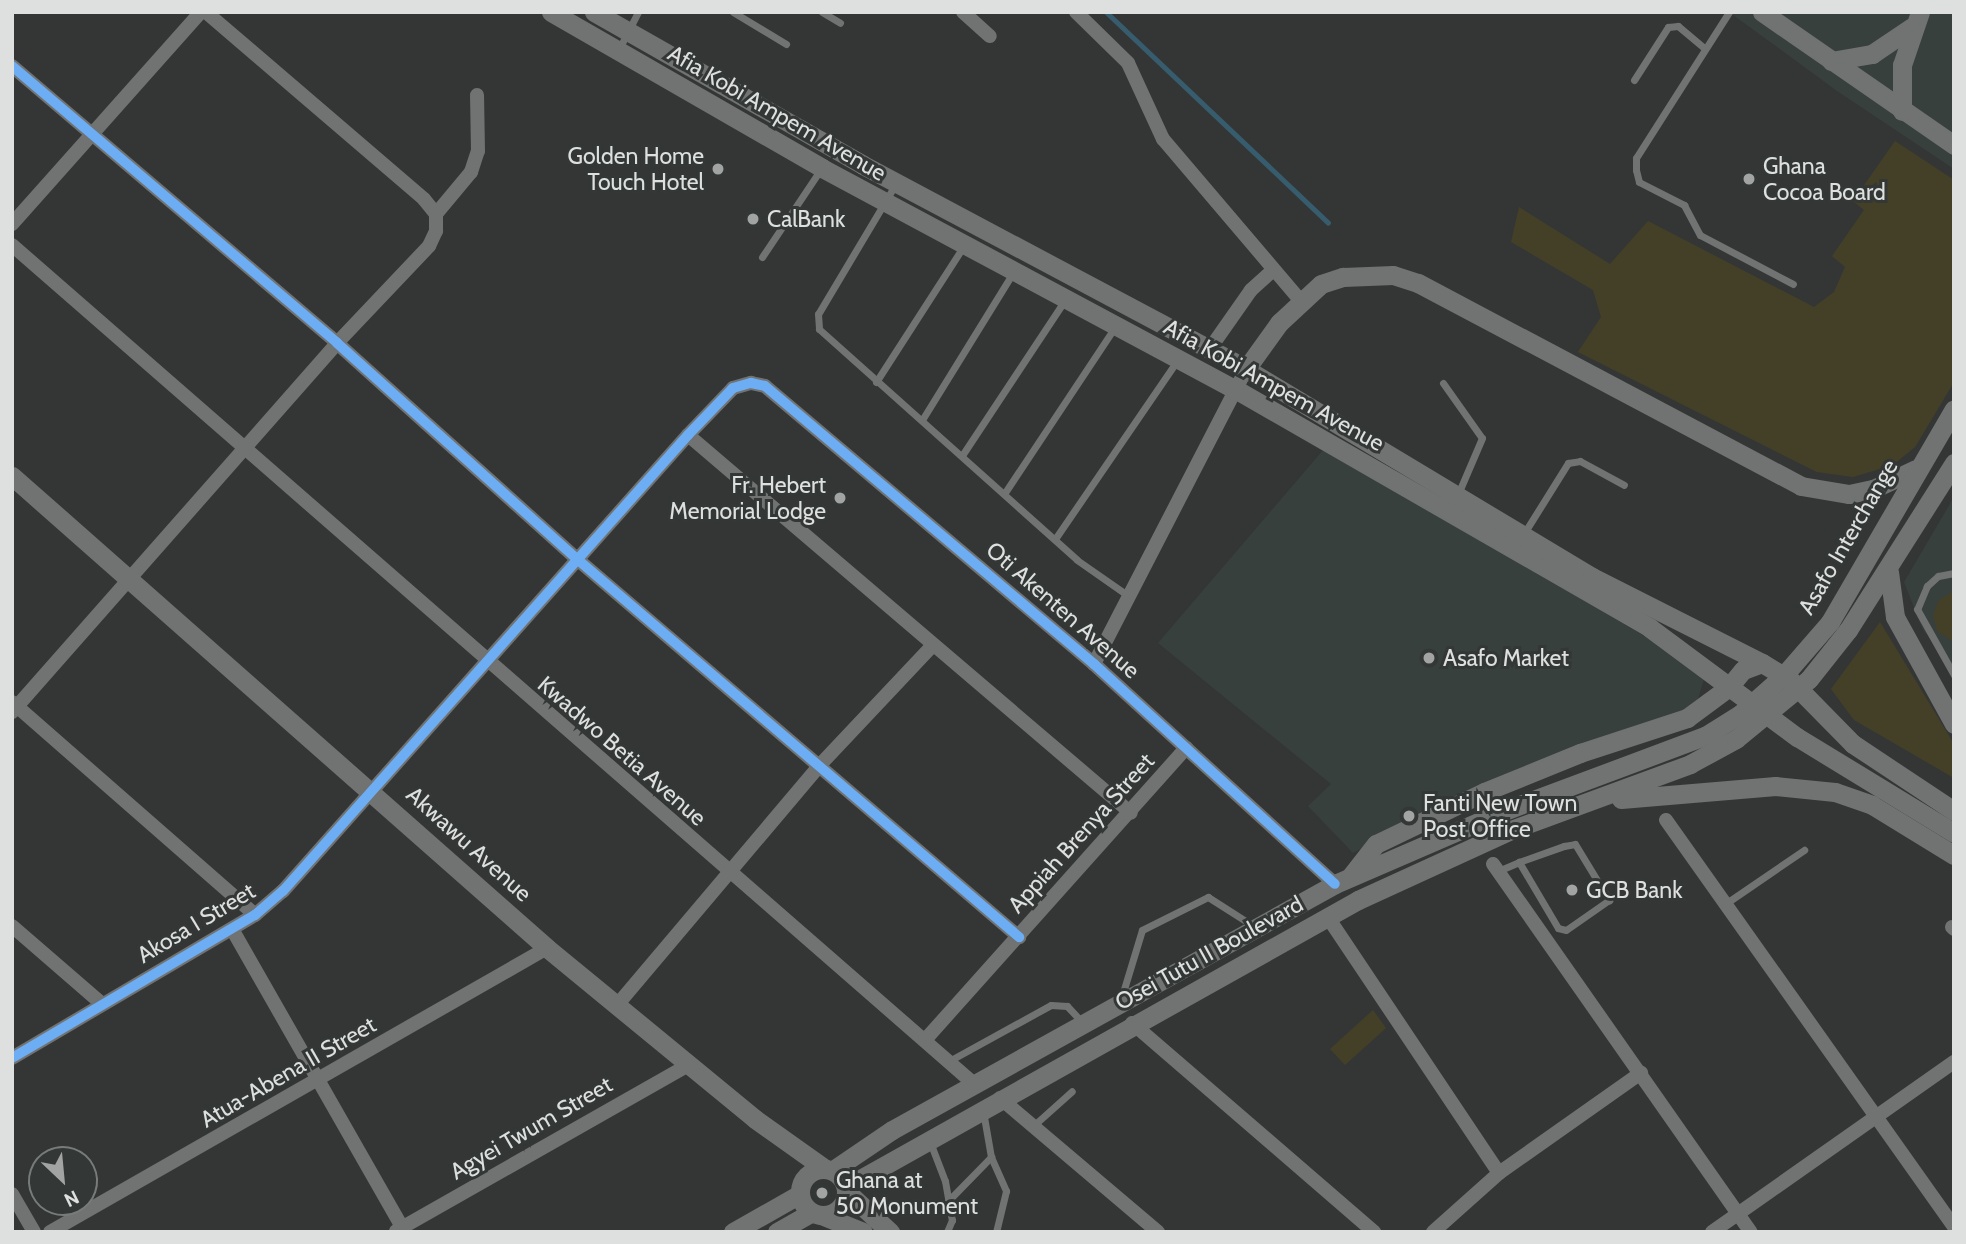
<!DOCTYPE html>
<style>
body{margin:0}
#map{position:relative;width:1966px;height:1244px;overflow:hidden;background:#343635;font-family:Cabin,sans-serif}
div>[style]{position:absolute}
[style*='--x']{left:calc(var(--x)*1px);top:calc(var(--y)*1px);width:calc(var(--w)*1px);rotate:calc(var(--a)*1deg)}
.built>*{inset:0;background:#37403c}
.green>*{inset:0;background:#444028}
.stream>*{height:5px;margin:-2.5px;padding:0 2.5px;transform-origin:2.5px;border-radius:2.5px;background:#375c6d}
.lane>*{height:7px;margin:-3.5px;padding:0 3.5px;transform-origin:3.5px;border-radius:3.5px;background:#717372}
.street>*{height:14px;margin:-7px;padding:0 7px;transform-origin:7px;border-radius:7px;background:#717372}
.secondary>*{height:19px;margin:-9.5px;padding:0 9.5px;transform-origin:9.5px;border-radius:9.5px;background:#717372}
.secondary>.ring{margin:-9.5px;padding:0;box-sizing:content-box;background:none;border:19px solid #717372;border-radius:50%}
.cycleway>*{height:10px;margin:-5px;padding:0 5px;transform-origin:5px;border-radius:5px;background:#6dadf4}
.dots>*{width:19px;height:19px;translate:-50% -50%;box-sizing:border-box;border:4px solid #333735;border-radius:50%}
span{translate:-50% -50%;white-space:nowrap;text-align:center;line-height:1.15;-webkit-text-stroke:6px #333735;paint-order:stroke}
.street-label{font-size:23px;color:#dde0de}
.poi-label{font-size:23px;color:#dde0de}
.right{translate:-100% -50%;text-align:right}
.left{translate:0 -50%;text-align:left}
.frame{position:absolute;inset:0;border:14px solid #dde0de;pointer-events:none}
.north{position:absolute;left:28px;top:1146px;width:70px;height:70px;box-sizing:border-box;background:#333735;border:2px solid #777b79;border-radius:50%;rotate:154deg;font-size:19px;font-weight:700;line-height:28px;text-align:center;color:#dde0de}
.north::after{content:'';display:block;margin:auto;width:24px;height:32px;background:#a2a4a3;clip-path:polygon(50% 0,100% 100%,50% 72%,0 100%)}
</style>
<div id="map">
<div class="built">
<div style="clip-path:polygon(1729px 12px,1954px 12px,1954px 169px,1837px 91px)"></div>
<div style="clip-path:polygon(1324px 449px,1706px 672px,1696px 706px,1458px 795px,1353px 853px,1308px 806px,1331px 784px,1158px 643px)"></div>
<div style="clip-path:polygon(1954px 497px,1954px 672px,1922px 628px,1904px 582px)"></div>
</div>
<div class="green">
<div style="clip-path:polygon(1895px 141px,1954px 180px,1954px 382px,1915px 447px,1893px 465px,1853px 477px,1817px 472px,1578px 352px,1601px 317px,1593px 290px,1511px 242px,1519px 207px,1610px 264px,1648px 221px,1814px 307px,1834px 292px,1845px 267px,1832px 256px,1864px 210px,1853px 201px)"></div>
<div style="clip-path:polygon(1954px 591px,1954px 642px,1937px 631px,1933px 615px,1939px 600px)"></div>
<div style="clip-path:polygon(1880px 622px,1954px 744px,1954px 778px,1854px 720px,1831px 689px)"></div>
<div style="clip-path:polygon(1373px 1010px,1386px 1028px,1345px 1065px,1330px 1049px)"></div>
</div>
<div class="stream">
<div style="--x:1106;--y:12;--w:306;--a:43.5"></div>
</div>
<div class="lane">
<div style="--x:733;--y:12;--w:62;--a:31.1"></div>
<div style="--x:822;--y:12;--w:21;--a:31"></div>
<div style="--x:1729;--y:12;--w:173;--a:122.5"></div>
<div style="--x:1636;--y:158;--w:12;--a:90"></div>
<div style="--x:1636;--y:170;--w:12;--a:76"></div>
<div style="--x:1639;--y:182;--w:51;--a:27.1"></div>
<div style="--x:1684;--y:205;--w:34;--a:62"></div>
<div style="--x:1700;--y:235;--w:105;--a:27.8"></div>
<div style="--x:619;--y:49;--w:42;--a:-62.8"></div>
<div style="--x:1634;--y:80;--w:63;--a:-57.3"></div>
<div style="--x:1668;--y:27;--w:10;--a:-6"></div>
<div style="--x:1678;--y:26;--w:34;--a:40"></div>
<div style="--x:895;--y:185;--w:150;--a:120.8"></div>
<div style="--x:818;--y:314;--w:15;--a:86"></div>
<div style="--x:819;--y:329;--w:346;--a:41.8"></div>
<div style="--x:1077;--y:560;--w:61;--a:35"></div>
<div style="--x:762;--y:257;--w:106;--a:-56.2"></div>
<div style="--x:876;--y:382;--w:161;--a:-57.2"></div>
<div style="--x:1443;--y:383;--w:67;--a:54.7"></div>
<div style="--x:1482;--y:438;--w:61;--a:113.2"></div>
<div style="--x:922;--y:420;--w:175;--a:-58.3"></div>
<div style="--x:963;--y:454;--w:185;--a:-56.5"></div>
<div style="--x:1006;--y:491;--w:197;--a:-56.4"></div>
<div style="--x:1523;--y:535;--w:85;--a:-58"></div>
<div style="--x:1568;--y:463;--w:12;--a:-9"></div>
<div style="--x:1580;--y:461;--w:50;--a:28.6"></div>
<div style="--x:1055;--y:539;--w:216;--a:-55.6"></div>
<div style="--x:1954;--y:573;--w:16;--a:169"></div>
<div style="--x:1938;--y:576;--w:15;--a:138"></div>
<div style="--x:1927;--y:586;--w:25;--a:113"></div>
<div style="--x:1917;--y:609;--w:76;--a:60.7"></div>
<div style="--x:1498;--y:871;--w:23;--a:-23"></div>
<div style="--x:1519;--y:862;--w:48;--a:-19.6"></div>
<div style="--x:1564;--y:846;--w:11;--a:-10"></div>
<div style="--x:1575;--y:844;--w:66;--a:58.7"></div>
<div style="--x:1609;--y:900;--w:52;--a:145.1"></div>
<div style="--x:1566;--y:930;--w:8;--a:-166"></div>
<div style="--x:1558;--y:928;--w:77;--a:-120.6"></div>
<div style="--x:1725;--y:904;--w:96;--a:-34.4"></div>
<div style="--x:1121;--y:999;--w:72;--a:-73.1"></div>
<div style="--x:1142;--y:930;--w:74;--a:-26.6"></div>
<div style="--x:1208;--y:897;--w:56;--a:32.6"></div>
<div style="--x:949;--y:1061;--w:116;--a:-28.8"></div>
<div style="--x:1051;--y:1005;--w:16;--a:4"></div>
<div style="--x:1067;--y:1006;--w:22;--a:47"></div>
<div style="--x:1033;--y:1126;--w:52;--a:-41.9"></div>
<div style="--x:930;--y:1142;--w:42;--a:69"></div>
<div style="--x:945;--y:1181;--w:40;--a:80"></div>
<div style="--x:952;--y:1220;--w:13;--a:113"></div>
<div style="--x:991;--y:1157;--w:37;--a:66"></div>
<div style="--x:1006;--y:1191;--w:42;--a:103.7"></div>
<div style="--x:948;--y:1201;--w:62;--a:-45.7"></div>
<div style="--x:991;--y:1157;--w:47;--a:-99.9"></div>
</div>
<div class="street">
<div style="--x:963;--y:12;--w:36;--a:42"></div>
<div style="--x:1076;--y:12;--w:73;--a:44.4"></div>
<div style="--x:1128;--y:63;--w:84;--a:65.3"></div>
<div style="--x:1163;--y:139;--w:211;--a:49.6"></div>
<div style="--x:12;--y:66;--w:427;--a:40.4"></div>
<div style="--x:337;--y:343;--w:323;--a:42"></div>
<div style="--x:577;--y:559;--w:582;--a:40.54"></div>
<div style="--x:436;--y:214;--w:55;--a:-50.2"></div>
<div style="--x:471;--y:172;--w:22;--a:-72"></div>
<div style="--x:478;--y:151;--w:56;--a:-91"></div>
<div style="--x:12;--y:224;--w:284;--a:-48.3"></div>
<div style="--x:12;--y:245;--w:1276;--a:41.09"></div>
<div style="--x:1209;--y:350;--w:73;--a:-55"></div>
<div style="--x:1251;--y:290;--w:28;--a:-42"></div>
<div style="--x:688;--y:435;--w:582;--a:40.47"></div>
<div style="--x:1094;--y:664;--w:332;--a:-62.7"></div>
<div style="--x:12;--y:702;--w:323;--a:41.2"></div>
<div style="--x:12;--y:712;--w:492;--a:-48.6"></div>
<div style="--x:337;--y:343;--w:134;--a:-46.5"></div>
<div style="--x:429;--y:246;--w:17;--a:-65"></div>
<div style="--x:436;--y:231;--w:17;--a:-90"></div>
<div style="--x:436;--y:214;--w:19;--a:-129"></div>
<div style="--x:424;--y:199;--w:287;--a:-139.4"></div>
<div style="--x:1666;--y:820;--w:499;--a:54.7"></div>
<div style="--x:1493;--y:864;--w:449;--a:55"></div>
<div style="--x:1327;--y:916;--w:309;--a:56.2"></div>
<div style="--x:12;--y:926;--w:119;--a:40.9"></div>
<div style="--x:1952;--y:927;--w:3;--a:45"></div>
<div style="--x:232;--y:929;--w:349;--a:60.3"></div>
<div style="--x:618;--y:1004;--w:310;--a:-49.8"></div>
<div style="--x:818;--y:767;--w:166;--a:-46.7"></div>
<div style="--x:1132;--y:1023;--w:320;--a:40.8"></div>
<div style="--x:925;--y:1040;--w:392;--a:-48.2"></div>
<div style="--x:12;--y:1058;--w:282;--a:-30.5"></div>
<div style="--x:255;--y:915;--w:37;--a:-41"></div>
<div style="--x:283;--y:891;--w:610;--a:-48.39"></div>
<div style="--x:688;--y:435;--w:65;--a:-46.2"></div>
<div style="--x:733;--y:388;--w:19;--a:-16"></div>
<div style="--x:751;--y:383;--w:14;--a:12"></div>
<div style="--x:765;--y:386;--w:431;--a:40.2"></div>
<div style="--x:1094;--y:664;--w:326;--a:42.4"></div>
<div style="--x:1000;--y:1098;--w:207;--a:40.3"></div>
<div style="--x:12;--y:1194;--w:44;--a:59.9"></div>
<div style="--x:396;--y:1231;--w:338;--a:-29.6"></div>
<div style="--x:50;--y:1232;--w:572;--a:-29.74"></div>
<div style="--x:1433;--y:1232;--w:89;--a:-41.8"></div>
<div style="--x:1499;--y:1173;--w:174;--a:-35.2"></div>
<div style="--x:1712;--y:1232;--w:296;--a:-35.1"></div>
</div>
<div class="secondary">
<div style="--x:551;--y:12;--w:313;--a:29.9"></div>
<div style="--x:822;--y:168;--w:468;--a:28.2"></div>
<div style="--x:1235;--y:389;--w:479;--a:29.9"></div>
<div style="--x:1650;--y:628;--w:183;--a:36.6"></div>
<div style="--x:1797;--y:737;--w:184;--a:31.4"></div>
<div style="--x:594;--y:12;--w:309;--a:29.6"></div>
<div style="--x:863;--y:165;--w:434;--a:28"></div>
<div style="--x:1246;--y:369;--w:404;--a:31"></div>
<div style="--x:1592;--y:577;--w:191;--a:26.8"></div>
<div style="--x:1762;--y:663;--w:33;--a:31"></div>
<div style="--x:1790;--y:680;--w:90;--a:45.5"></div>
<div style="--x:1853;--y:744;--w:121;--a:33.6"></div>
<div style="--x:1762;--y:12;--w:234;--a:34.7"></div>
<div style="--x:1831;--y:61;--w:42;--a:-9.7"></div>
<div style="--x:1872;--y:54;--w:48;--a:-34"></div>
<div style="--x:1902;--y:111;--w:46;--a:-90"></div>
<div style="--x:1902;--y:65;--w:56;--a:-71.2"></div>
<div style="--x:1246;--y:369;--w:57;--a:-54.3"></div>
<div style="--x:1279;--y:323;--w:57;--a:-42.9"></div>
<div style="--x:1321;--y:284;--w:23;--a:-18"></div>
<div style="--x:1343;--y:277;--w:50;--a:-2.3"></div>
<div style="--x:1393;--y:275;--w:26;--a:18"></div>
<div style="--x:1418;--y:283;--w:433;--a:27.9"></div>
<div style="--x:1801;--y:486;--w:49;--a:9.5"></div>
<div style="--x:1849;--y:494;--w:25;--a:-12"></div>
<div style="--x:1873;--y:489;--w:47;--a:-24.9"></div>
<div style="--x:12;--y:476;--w:713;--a:41.42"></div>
<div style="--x:547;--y:948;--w:269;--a:39.4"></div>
<div style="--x:755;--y:1119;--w:85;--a:35.4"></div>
<div style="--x:1889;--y:572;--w:45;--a:82.4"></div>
<div style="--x:1895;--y:617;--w:122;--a:61.1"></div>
<div style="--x:1621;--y:799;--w:155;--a:-4.8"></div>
<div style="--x:1775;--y:786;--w:60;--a:5.7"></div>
<div style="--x:1835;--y:792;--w:39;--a:19"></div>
<div style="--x:1872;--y:805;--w:96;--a:31.4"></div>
<div style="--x:1350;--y:877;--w:42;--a:-51.8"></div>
<div style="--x:1376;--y:844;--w:120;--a:-25.7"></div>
<div style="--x:1484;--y:792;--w:104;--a:-22.1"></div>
<div style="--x:1580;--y:753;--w:113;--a:-18.1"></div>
<div style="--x:1687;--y:718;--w:52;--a:-36.4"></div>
<div style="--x:1729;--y:687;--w:22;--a:-51"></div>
<div style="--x:1743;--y:670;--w:20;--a:-20"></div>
<div class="ring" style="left:800px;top:1169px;width:27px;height:27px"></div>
<div style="--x:833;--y:1170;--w:71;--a:-34.1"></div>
<div style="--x:892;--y:1130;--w:507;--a:-29.04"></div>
<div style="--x:1335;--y:884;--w:184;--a:-23.4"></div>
<div style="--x:1504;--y:811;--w:215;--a:-20.5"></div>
<div style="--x:1705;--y:736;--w:40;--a:-32"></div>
<div style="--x:1739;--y:715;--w:62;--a:-41.7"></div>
<div style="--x:1785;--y:674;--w:69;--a:-49.1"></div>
<div style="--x:1830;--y:622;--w:246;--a:-59.8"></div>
<div style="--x:846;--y:1187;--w:587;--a:-29.27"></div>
<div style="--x:1358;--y:900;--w:168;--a:-24.6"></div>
<div style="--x:1511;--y:830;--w:191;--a:-20.2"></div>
<div style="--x:1690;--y:764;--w:52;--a:-28.5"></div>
<div style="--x:1736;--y:739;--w:94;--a:-39.4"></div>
<div style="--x:1809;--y:679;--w:63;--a:-51.5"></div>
<div style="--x:1848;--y:630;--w:198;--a:-57.6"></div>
<div style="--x:847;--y:1192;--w:59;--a:42.9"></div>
<div style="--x:821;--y:1215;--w:45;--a:22"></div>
<div style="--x:733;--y:1232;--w:77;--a:-29.6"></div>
<div style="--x:777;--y:1232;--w:40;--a:-29.7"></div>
</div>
<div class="cycleway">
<div style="--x:12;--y:66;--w:427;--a:40.4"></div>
<div style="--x:337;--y:343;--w:323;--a:42"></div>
<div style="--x:577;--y:559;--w:582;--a:40.54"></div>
<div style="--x:12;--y:1058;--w:282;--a:-30.5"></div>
<div style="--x:255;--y:915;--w:37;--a:-41"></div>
<div style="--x:283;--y:891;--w:610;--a:-48.39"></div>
<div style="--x:688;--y:435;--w:65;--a:-46.2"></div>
<div style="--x:733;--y:388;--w:19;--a:-16"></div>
<div style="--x:751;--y:383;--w:14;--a:12"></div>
<div style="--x:765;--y:386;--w:431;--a:40.2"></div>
<div style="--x:1094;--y:664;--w:326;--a:42.4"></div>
</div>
<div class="dots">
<div style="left:718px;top:169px;background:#a2a4a3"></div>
<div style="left:1749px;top:179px;background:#a2a4a3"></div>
<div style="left:753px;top:219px;background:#a2a4a3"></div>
<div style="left:840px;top:498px;background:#a2a4a3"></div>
<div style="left:1429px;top:658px;background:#a2a4a3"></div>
<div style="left:1409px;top:816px;background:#a2a4a3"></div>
<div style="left:1572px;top:890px;background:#a2a4a3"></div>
<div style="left:822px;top:1193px;background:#a2a4a3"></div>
</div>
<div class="street-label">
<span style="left:777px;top:113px;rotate:30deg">Afia Kobi Ampem Avenue</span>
<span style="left:1274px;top:385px;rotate:29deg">Afia Kobi Ampem Avenue</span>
<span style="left:1848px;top:537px;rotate:-60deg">Asafo Interchange</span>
<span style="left:1063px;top:610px;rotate:41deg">Oti Akenten Avenue</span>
<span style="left:622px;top:751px;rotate:41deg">Kwadwo Betia Avenue</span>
<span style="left:1081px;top:833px;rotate:-48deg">Appiah Brenya Street</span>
<span style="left:469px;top:844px;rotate:42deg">Akwawu Avenue</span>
<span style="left:196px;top:923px;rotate:-31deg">Akosa I Street</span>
<span style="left:1209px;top:953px;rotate:-29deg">Osei Tutu II Boulevard</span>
<span style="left:288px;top:1072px;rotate:-30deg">Atua-Abena II Street</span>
<span style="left:531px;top:1128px;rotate:-30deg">Agyei Twum Street</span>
</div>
<div class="poi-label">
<span class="right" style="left:704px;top:169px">Golden Home<br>Touch Hotel</span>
<span class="left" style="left:1763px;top:179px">Ghana<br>Cocoa Board</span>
<span class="left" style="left:767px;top:219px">CalBank</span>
<span class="right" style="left:826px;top:498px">Fr. Hebert<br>Memorial Lodge</span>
<span class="left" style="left:1443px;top:658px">Asafo Market</span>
<span class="left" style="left:1423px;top:816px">Fanti New Town<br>Post Office</span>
<span class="left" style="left:1586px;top:890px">GCB Bank</span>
<span class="left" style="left:836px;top:1193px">Ghana at<br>50 Monument</span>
</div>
<div class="frame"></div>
<div class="north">N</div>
</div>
